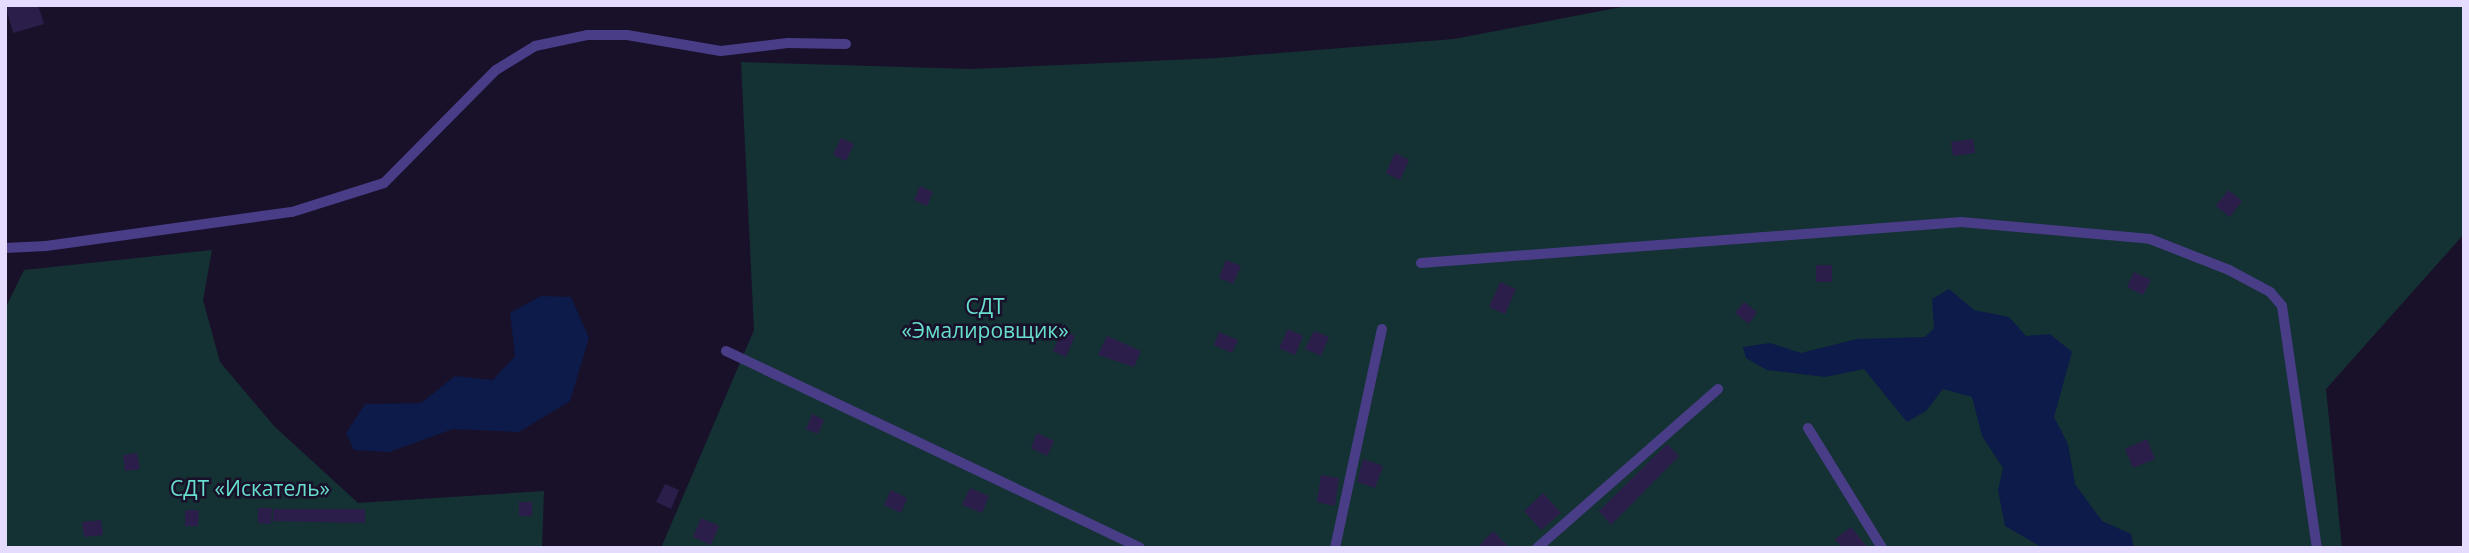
<!DOCTYPE html>
<meta charset="utf-8">
<style>
body{margin:0}
#map{position:relative;width:2469px;height:553px;overflow:hidden;background:#19112a;font-family:"Open Sans",sans-serif}
div>[style]{position:absolute}
[style*='--x']{left:calc(var(--x)*1px);top:calc(var(--y)*1px);width:calc(var(--w)*1px);rotate:calc(var(--a)*1deg)}
.green>*{inset:0;background:#143234}
.water>*{inset:0;background:#0c1b49}
.building>*{inset:0;background:#2c1e4b}
.service>*{height:10px;margin:-5px;padding:0 5px;transform-origin:5px;border-radius:5px;background:#493d88}
span{translate:-50% -50%;white-space:nowrap;text-align:center;line-height:1.15;-webkit-text-stroke:5px #19112a;paint-order:stroke}
.park-label{font-size:21px;color:#67dfcf}
.frame{position:absolute;inset:0;border:7px solid #e4dbfe;pointer-events:none}
</style>
<div id="map">
<div class="green">
<div style="clip-path:polygon(1632px 5px,2464px 5px,2464px 234px,2326px 389px,2342px 548px,661px 548px,754px 330px,741px 62px,972px 69px,1217px 58px,1454px 39px)"></div>
<div style="clip-path:polygon(212px 250px,203px 300px,220px 362px,274px 426px,358px 503px,544px 491px,542px 548px,5px 548px,5px 309px,24px 270px)"></div>
</div>
<div class="water">
<div style="clip-path:polygon(1949px 289px,1974px 310px,2009px 317px,2026px 336px,2050px 334px,2072px 352px,2054px 417px,2068px 444px,2075px 484px,2102px 521px,2131px 534px,2134px 548px,2043px 548px,2005px 526px,1998px 490px,2003px 468px,1982px 436px,1972px 397px,1943px 389px,1926px 411px,1907px 422px,1864px 369px,1825px 377px,1767px 370px,1746px 358px,1743px 347px,1770px 343px,1801px 353px,1857px 339px,1925px 337px,1934px 328px,1932px 299px)"></div>
<div style="clip-path:polygon(541px 296px,571px 297px,589px 338px,570px 401px,519px 432px,453px 429px,389px 452px,354px 450px,346px 433px,365px 404px,421px 403px,455px 376px,493px 380px,515px 356px,510px 313px)"></div>
</div>
<div class="building">
<div style="clip-path:polygon(17px 5px,38px 5px,44px 24px,13px 33px,6px 8px)"></div>
<div style="clip-path:polygon(841px 138px,854px 144px,846px 161px,833px 155px)"></div>
<div style="clip-path:polygon(1973px 139px,1975px 153px,1953px 156px,1951px 142px)"></div>
<div style="clip-path:polygon(1395px 153px,1409px 160px,1400px 180px,1386px 173px)"></div>
<div style="clip-path:polygon(920px 186px,933px 192px,927px 206px,914px 200px)"></div>
<div style="clip-path:polygon(2228px 190px,2242px 201px,2230px 217px,2216px 206px)"></div>
<div style="clip-path:polygon(1226px 260px,1241px 266px,1233px 284px,1219px 278px)"></div>
<div style="clip-path:polygon(1816px 265px,1832px 265px,1832px 282px,1816px 282px)"></div>
<div style="clip-path:polygon(2134px 272px,2151px 280px,2143px 295px,2127px 287px)"></div>
<div style="clip-path:polygon(1500px 282px,1516px 289px,1505px 314px,1489px 307px)"></div>
<div style="clip-path:polygon(1744px 302px,1757px 312px,1749px 324px,1735px 313px)"></div>
<div style="clip-path:polygon(1288px 329px,1303px 336px,1295px 355px,1279px 348px)"></div>
<div style="clip-path:polygon(1062px 330px,1075px 336px,1066px 357px,1053px 351px)"></div>
<div style="clip-path:polygon(1314px 331px,1329px 337px,1321px 356px,1305px 349px)"></div>
<div style="clip-path:polygon(1219px 332px,1238px 340px,1232px 353px,1214px 345px)"></div>
<div style="clip-path:polygon(1107px 336px,1141px 351px,1134px 367px,1098px 355px)"></div>
<div style="clip-path:polygon(812px 414px,824px 420px,818px 434px,806px 429px)"></div>
<div style="clip-path:polygon(1037px 433px,1054px 441px,1047px 456px,1031px 448px)"></div>
<div style="clip-path:polygon(2147px 439px,2155px 459px,2133px 468px,2125px 449px)"></div>
<div style="clip-path:polygon(1667px 444px,1679px 456px,1611px 525px,1599px 511px)"></div>
<div style="clip-path:polygon(137px 453px,140px 469px,125px 471px,123px 455px)"></div>
<div style="clip-path:polygon(1363px 459px,1383px 466px,1375px 488px,1357px 482px)"></div>
<div style="clip-path:polygon(1321px 475px,1339px 478px,1335px 506px,1317px 502px)"></div>
<div style="clip-path:polygon(665px 484px,679px 490px,671px 509px,656px 502px)"></div>
<div style="clip-path:polygon(970px 488px,989px 496px,982px 513px,962px 505px)"></div>
<div style="clip-path:polygon(891px 490px,907px 498px,901px 513px,884px 505px)"></div>
<div style="clip-path:polygon(1543px 493px,1561px 513px,1541px 530px,1524px 511px)"></div>
<div style="clip-path:polygon(519px 502px,532px 502px,532px 516px,519px 516px)"></div>
<div style="clip-path:polygon(258px 508px,272px 508px,271px 524px,258px 523px)"></div>
<div style="clip-path:polygon(273px 509px,365px 509px,365px 523px,273px 521px)"></div>
<div style="clip-path:polygon(185px 510px,199px 510px,198px 526px,185px 526px)"></div>
<div style="clip-path:polygon(701px 518px,719px 526px,711px 545px,693px 537px)"></div>
<div style="clip-path:polygon(101px 520px,103px 535px,84px 537px,82px 522px)"></div>
<div style="clip-path:polygon(1851px 527px,1868px 548px,1842px 548px,1835px 539px)"></div>
<div style="clip-path:polygon(1493px 531px,1510px 548px,1477px 548px)"></div>
</div>
<div class="service">
<div style="--x:5;--y:248;--w:41;--a:-2.8"></div>
<div style="--x:46;--y:246;--w:248;--a:-7.9"></div>
<div style="--x:292;--y:212;--w:96;--a:-17.5"></div>
<div style="--x:384;--y:183;--w:159;--a:-45.3"></div>
<div style="--x:496;--y:70;--w:46;--a:-31.6"></div>
<div style="--x:535;--y:46;--w:53;--a:-11.9"></div>
<div style="--x:587;--y:35;--w:40;--a:0"></div>
<div style="--x:627;--y:35;--w:95;--a:9.7"></div>
<div style="--x:721;--y:51;--w:67;--a:-6.8"></div>
<div style="--x:788;--y:43;--w:58;--a:1"></div>
<div style="--x:1421;--y:263;--w:542;--a:-4.34"></div>
<div style="--x:1961;--y:222;--w:190;--a:5.1"></div>
<div style="--x:2150;--y:239;--w:85;--a:21.4"></div>
<div style="--x:2229;--y:270;--w:47;--a:28.2"></div>
<div style="--x:2270;--y:292;--w:18;--a:49"></div>
<div style="--x:2282;--y:306;--w:245;--a:81.8"></div>
<div style="--x:726;--y:351;--w:458;--a:25.4"></div>
<div style="--x:1808;--y:428;--w:141;--a:58.3"></div>
<div style="--x:1335;--y:548;--w:224;--a:-77.9"></div>
<div style="--x:1537;--y:548;--w:241;--a:-41.3"></div>
</div>
<div class="park-label">
<span style="left:985px;top:318px">СДТ<br>«Эмалировщик»</span>
<span style="left:250px;top:488px">СДТ «Искатель»</span>
</div>
<div class="frame"></div>
</div>
